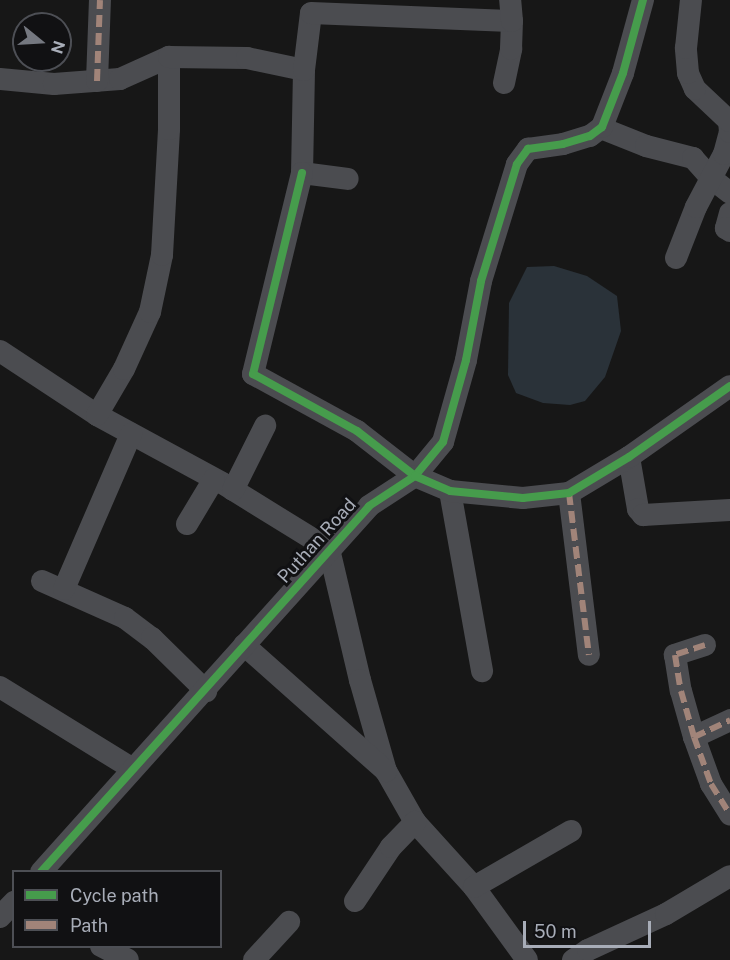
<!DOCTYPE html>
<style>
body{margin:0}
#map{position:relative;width:730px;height:960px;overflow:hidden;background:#171717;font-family:"Public Sans",sans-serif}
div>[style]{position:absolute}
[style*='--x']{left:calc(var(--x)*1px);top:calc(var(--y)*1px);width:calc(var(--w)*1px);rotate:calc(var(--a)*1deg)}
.water>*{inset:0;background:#2a3239}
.minor>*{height:22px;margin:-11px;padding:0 11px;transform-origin:11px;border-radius:11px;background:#4b4c50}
.quiet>*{height:6px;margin-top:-3px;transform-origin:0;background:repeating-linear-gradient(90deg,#a18479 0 12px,transparent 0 18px)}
.cycleway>*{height:8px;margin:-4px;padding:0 4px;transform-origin:4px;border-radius:4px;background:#469c4c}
span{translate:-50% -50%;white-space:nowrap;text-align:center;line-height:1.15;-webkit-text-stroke:6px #111113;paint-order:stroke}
.street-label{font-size:18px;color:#a8adb8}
.legend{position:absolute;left:12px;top:870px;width:210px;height:78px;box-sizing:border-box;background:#111113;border:2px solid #4d4f55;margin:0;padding:8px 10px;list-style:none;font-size:18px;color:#a8adb8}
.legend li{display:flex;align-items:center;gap:12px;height:30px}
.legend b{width:30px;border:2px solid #4d4f55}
.north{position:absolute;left:12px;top:12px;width:60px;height:60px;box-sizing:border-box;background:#111113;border:2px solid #4d4f55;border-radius:50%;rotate:108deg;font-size:16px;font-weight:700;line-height:24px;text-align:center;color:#a8adb8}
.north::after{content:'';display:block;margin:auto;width:21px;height:27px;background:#757880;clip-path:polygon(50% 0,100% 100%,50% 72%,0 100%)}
.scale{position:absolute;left:523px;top:921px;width:128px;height:27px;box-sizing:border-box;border:3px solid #a8adb8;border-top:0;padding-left:8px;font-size:18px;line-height:21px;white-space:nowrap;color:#a8adb8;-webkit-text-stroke:4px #111113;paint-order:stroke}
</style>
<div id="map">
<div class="water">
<div style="clip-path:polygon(554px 266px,587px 276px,617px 296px,621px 331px,605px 377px,585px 401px,570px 405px,543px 403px,516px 393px,508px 375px,509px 303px,527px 267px)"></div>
</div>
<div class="minor">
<div style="--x:304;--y:70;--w:103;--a:91.1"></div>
<div style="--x:302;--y:173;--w:46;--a:7.4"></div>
<div style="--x:0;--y:79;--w:54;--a:5.3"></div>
<div style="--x:54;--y:84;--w:66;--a:-4.3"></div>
<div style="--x:120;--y:79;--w:54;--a:-24.2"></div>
<div style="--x:97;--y:81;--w:81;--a:-87.9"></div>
<div style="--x:504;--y:83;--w:35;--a:-78"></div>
<div style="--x:511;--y:49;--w:28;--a:-88"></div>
<div style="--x:601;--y:128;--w:48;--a:21.8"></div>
<div style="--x:646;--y:146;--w:49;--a:14.3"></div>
<div style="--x:693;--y:158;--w:27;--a:48"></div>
<div style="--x:711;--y:178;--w:24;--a:38"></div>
<div style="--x:302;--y:173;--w:207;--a:103.7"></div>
<div style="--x:253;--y:374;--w:119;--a:28.7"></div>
<div style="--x:357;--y:431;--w:73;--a:37.8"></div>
<div style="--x:415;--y:476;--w:44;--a:-50.5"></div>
<div style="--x:443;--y:442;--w:85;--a:-74.3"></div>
<div style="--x:466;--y:360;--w:80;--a:-79.2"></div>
<div style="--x:481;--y:281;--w:122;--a:-72.9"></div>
<div style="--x:517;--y:164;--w:19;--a:-54"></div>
<div style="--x:528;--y:149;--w:35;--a:-8"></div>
<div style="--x:563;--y:144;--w:28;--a:-17"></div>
<div style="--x:590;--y:136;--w:15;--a:-37"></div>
<div style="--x:602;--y:127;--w:58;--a:-68.7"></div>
<div style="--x:623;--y:73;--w:76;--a:-74.7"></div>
<div style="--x:730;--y:213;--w:16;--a:105"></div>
<div style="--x:726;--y:228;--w:5;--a:37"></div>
<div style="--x:676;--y:258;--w:55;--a:-68.6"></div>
<div style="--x:696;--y:207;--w:60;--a:-62.2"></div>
<div style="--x:724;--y:154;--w:23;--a:-75"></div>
<div style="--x:730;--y:132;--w:11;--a:-95"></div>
<div style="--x:729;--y:121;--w:47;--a:-136.7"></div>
<div style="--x:695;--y:89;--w:17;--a:-114"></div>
<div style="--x:688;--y:73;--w:25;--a:-95"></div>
<div style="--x:686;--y:48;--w:48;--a:-84.1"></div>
<div style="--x:0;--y:351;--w:116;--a:33.4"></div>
<div style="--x:97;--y:415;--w:142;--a:28.5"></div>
<div style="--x:222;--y:483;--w:126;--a:31.7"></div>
<div style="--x:329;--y:549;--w:135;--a:76.7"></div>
<div style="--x:360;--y:680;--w:95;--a:74.1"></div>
<div style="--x:386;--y:771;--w:59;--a:60.4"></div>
<div style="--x:415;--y:822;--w:88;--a:47.8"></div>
<div style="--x:474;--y:887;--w:90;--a:54"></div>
<div style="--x:97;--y:415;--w:53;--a:-59.6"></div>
<div style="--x:124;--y:369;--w:63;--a:-65.5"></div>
<div style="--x:150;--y:312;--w:58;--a:-78.1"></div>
<div style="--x:162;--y:255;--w:126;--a:-86.8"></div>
<div style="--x:169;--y:129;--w:72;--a:-90"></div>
<div style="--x:169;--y:57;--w:78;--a:0.7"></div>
<div style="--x:247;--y:58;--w:58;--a:11.9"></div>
<div style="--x:304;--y:70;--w:57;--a:-83"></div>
<div style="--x:311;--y:13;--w:201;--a:2.3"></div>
<div style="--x:512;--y:21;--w:21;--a:-95"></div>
<div style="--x:629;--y:457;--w:53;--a:80.2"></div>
<div style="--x:638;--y:509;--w:8;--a:50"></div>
<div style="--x:643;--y:515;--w:87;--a:-3.3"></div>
<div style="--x:233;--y:490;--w:72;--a:-63.4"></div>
<div style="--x:450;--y:491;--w:183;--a:79.9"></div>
<div style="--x:569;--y:493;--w:163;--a:83"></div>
<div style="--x:187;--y:524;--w:52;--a:-59"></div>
<div style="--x:42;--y:581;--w:91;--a:24"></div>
<div style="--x:125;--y:618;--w:34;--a:37"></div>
<div style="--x:152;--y:638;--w:76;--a:44.5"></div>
<div style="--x:64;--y:589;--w:169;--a:-66.6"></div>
<div style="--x:244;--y:645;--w:190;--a:41.6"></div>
<div style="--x:705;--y:645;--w:32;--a:162"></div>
<div style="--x:675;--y:655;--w:36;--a:81"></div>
<div style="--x:681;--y:691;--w:48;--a:74.2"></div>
<div style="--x:694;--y:737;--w:50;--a:70.1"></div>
<div style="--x:711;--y:784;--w:36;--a:58"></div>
<div style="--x:0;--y:687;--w:156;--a:31.7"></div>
<div style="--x:694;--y:737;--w:40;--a:-25"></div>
<div style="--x:41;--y:872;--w:491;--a:-48.1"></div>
<div style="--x:369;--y:506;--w:55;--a:-33.1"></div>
<div style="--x:415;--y:476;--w:38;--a:23"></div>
<div style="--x:450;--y:491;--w:73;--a:5.5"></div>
<div style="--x:523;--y:498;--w:46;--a:-6.2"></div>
<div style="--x:569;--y:493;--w:70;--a:-31"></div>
<div style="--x:629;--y:457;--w:123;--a:-35.1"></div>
<div style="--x:474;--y:887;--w:112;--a:-30"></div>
<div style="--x:355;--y:901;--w:65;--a:-56.3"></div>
<div style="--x:391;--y:847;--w:35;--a:-46"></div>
<div style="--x:0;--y:917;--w:21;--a:-47"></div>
<div style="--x:101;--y:946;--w:30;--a:27"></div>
<div style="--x:254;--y:960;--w:52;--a:-47.4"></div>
<div style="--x:573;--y:960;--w:18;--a:-34"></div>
<div style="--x:588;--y:950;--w:86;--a:-24.8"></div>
<div style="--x:666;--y:914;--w:74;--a:-30.7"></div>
</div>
<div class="quiet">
<div style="--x:97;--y:81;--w:81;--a:-87.9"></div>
<div style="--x:569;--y:493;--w:163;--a:83"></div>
<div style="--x:705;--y:645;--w:32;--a:162"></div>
<div style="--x:675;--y:655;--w:36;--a:81"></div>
<div style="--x:681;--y:691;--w:48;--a:74.2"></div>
<div style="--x:694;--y:737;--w:50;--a:70.1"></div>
<div style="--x:711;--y:784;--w:36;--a:58"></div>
<div style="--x:694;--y:737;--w:40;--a:-25"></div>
</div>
<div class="cycleway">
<div style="--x:302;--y:173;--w:207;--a:103.7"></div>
<div style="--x:253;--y:374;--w:119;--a:28.7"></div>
<div style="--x:357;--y:431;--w:73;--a:37.8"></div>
<div style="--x:415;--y:476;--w:44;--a:-50.5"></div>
<div style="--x:443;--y:442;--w:85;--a:-74.3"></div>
<div style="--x:466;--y:360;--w:80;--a:-79.2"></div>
<div style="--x:481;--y:281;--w:122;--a:-72.9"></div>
<div style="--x:517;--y:164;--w:19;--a:-54"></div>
<div style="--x:528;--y:149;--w:35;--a:-8"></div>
<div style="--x:563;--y:144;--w:28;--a:-17"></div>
<div style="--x:590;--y:136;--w:15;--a:-37"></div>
<div style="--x:602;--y:127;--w:58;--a:-68.7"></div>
<div style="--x:623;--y:73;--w:76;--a:-74.7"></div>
<div style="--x:41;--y:872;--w:491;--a:-48.1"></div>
<div style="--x:369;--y:506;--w:55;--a:-33.1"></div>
<div style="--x:415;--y:476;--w:38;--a:23"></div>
<div style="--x:450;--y:491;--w:73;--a:5.5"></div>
<div style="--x:523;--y:498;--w:46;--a:-6.2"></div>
<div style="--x:569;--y:493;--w:70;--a:-31"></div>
<div style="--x:629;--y:457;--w:123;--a:-35.1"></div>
</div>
<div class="street-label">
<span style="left:317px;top:541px;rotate:-48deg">Puthan Road</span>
</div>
<ul class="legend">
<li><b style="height:8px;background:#469c4c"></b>Cycle path</li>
<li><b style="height:8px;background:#a18479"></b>Path</li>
</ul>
<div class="north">N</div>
<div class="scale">50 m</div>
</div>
